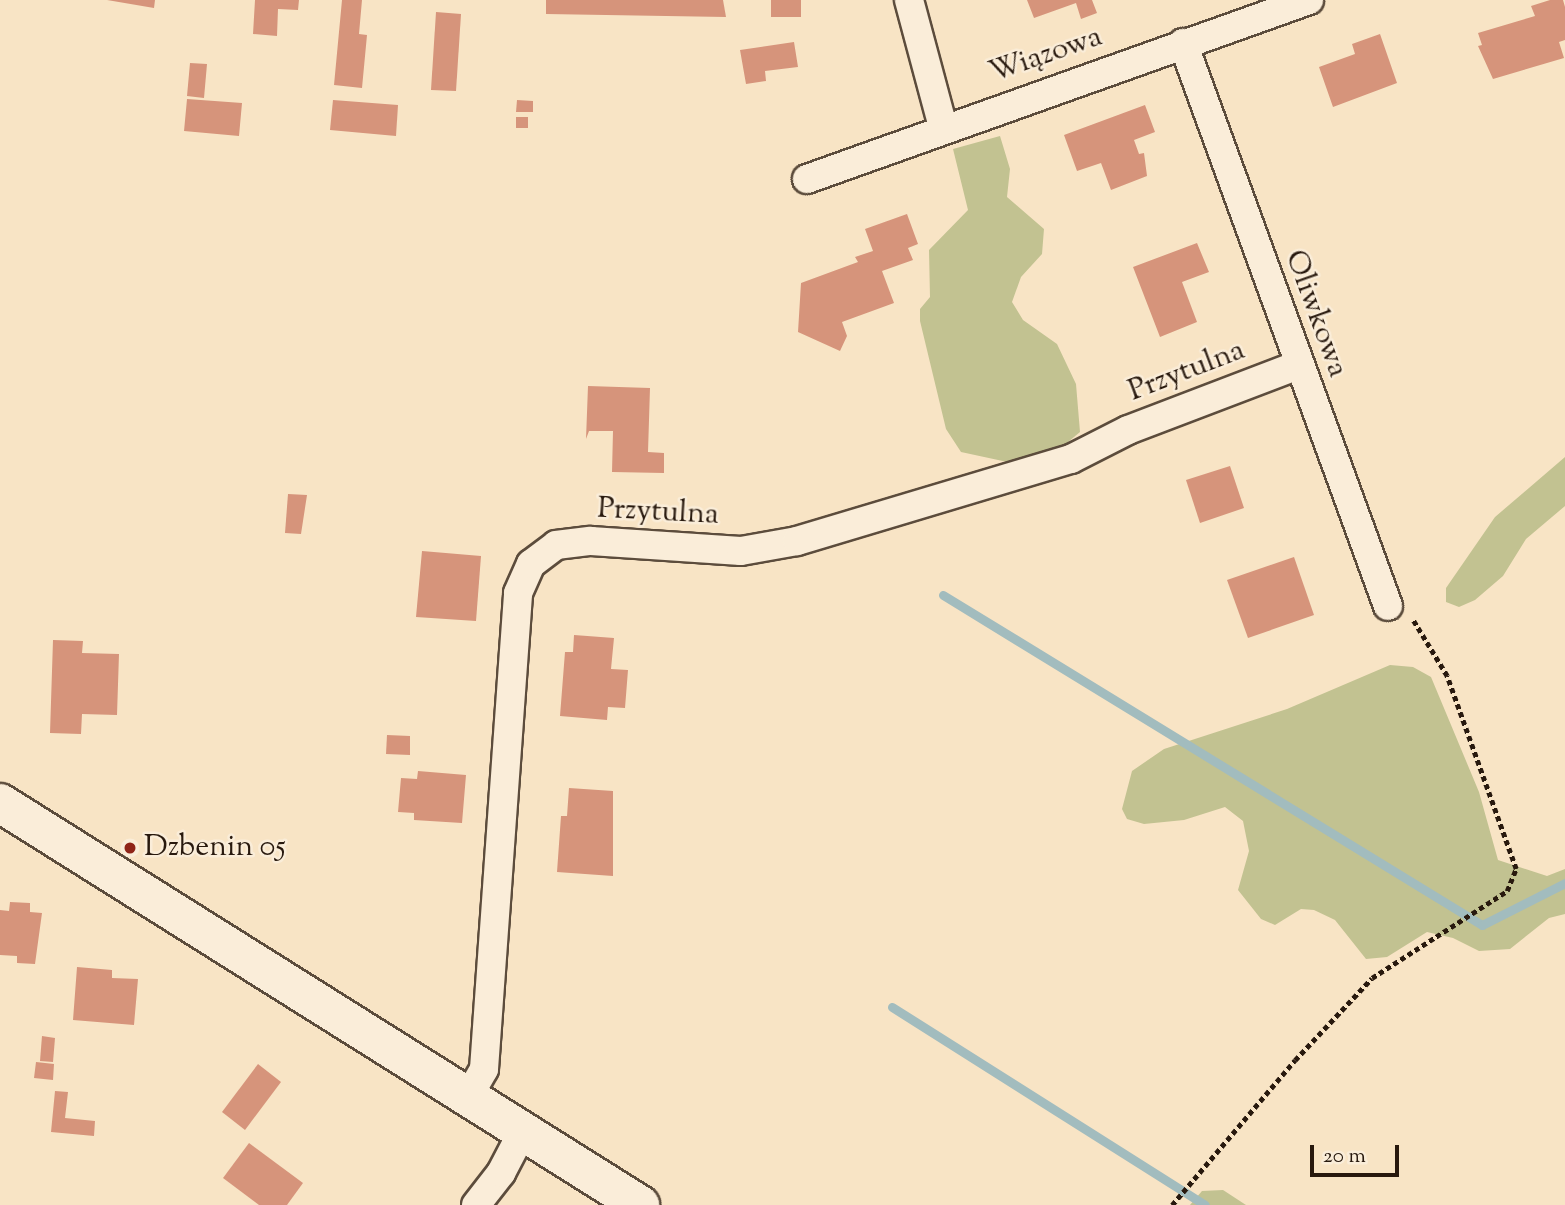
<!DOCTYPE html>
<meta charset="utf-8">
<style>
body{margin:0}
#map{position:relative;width:1565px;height:1205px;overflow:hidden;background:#f8e4c5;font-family:"Sorts Mill Goudy",serif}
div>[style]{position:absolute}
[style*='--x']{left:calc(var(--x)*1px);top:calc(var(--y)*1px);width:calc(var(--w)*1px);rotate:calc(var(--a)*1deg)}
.green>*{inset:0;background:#c2c291}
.stream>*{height:9px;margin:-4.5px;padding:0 4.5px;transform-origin:4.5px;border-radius:4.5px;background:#a2bcbe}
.building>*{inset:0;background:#d6947b}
.path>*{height:4.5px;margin-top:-2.25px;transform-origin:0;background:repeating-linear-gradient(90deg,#28190e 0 5px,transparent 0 8.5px)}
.roads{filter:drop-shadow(2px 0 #5c4c3c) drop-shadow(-2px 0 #5c4c3c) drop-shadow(0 2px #5c4c3c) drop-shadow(0 -2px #5c4c3c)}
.street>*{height:28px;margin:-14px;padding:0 14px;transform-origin:14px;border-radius:14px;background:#faedd9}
.secondary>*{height:38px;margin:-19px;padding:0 19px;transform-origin:19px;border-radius:19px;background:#faedd9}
.dots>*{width:19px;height:19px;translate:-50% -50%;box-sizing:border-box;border:4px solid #faedd9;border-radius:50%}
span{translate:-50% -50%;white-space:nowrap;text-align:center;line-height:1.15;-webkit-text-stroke:5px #faedd9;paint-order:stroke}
.street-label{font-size:30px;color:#28190e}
.poi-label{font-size:30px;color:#28190e}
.left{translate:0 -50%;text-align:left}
.scale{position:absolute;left:1310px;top:1145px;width:89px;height:32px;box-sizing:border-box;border:4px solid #28190e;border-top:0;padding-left:9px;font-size:21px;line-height:24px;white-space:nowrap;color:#28190e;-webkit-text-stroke:5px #faedd9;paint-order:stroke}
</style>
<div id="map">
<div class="green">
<div style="clip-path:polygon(1000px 136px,1010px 169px,1007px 197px,1044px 229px,1042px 254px,1021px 277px,1012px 302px,1023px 320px,1057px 344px,1076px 384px,1080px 432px,1056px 452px,1012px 463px,961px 452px,946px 429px,920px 321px,920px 309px,930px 297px,929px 250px,968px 210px,953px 149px)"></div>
<div style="clip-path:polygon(1565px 457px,1565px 506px,1526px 539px,1503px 576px,1475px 600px,1459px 607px,1446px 602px,1446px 588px,1495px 517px)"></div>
<div style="clip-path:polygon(1390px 665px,1413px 667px,1431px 677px,1479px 792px,1498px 860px,1547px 876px,1565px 869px,1565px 914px,1549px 918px,1510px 949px,1479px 951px,1453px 938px,1427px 932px,1387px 957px,1366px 959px,1335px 920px,1314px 910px,1301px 909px,1275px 925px,1261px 919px,1238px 890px,1249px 851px,1243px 821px,1225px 807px,1184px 820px,1144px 824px,1127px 819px,1122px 809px,1132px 771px,1164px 749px,1287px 709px)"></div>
<div style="clip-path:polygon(1223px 1190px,1246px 1205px,1190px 1205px,1202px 1191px)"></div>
</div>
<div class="stream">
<div style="--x:943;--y:595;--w:632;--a:31.48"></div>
<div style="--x:1482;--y:925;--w:93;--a:-26.8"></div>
<div style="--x:892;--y:1007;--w:370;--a:32.3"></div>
</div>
<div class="building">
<div style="clip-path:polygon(107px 0,155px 0,154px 8px)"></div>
<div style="clip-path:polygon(255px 0,299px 0,298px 10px,278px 9px,277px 36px,253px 34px)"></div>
<div style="clip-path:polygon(342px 0,362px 0,359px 34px,367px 35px,362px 88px,334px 85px)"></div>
<div style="clip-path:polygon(546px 0,723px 0,726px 17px,546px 14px)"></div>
<div style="clip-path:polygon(771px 0,801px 0,801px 17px,771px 17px)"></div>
<div style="clip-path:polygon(1027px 0,1092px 0,1097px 13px,1081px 19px,1076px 3px,1034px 18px)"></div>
<div style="clip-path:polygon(1550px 0,1563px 0,1565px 7px,1565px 40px,1559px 42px,1564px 58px,1493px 79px,1478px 46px,1482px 45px,1478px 33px,1535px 16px,1531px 6px)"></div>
<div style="clip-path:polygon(436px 12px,461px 14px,456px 91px,431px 90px)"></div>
<div style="clip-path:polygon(1380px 34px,1397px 83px,1333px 107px,1319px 67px,1355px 54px,1352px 44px)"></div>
<div style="clip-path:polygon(794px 42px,798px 67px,765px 71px,766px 81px,746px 84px,740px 50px)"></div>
<div style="clip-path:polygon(190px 63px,207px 64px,204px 98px,187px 96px)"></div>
<div style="clip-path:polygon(187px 99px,242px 103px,239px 136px,184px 131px)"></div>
<div style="clip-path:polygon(333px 100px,398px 105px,396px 136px,330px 130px)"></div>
<div style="clip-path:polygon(517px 100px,533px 101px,533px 112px,516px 112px)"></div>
<div style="clip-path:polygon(1145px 105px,1155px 132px,1134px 140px,1139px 154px,1144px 153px,1147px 176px,1111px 190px,1101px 163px,1077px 171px,1064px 135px)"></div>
<div style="clip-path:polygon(516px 117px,528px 117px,528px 128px,516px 128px)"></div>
<div style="clip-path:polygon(907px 214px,918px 244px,908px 248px,913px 260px,882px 271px,894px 303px,842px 322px,847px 336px,840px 351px,798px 332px,801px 283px,858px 262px,855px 257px,873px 251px,865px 229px)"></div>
<div style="clip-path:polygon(1197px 243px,1209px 272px,1182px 282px,1197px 322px,1160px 337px,1133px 267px)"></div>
<div style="clip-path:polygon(588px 386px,650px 388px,648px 452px,664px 453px,664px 473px,612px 472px,613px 431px,589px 431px,586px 439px)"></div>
<div style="clip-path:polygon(1230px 466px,1244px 508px,1200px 523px,1186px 480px)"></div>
<div style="clip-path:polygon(288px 494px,307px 495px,301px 534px,285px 533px)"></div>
<div style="clip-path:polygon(422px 551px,481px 556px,476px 621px,416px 617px)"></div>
<div style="clip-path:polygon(1294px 557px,1314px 615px,1248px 638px,1227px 580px)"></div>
<div style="clip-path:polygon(574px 635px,614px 638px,611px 669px,628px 670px,625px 708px,608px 707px,607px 720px,560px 716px,565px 652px,573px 652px)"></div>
<div style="clip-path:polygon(53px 640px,83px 641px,82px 653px,119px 654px,117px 715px,82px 714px,81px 734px,50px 733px)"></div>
<div style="clip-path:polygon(387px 735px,410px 736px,410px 755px,386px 754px)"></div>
<div style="clip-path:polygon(418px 771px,466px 775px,462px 823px,414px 820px,414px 813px,398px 812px,401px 778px,417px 779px)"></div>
<div style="clip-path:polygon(569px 788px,613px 791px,613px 876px,557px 872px,561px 816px,567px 816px)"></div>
<div style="clip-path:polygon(10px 902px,30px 903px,30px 912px,42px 913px,35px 964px,17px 963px,17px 956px,0 955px,0 910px,9px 911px)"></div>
<div style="clip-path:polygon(77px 967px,112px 970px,112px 978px,138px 979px,134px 1025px,73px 1020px)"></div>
<div style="clip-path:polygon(42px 1036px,55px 1038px,53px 1062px,40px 1061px)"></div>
<div style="clip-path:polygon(36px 1062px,54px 1064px,53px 1080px,34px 1078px)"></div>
<div style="clip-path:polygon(258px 1064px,281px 1082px,245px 1130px,222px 1112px)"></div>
<div style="clip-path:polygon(55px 1091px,68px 1092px,65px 1118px,95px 1121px,94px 1136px,51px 1132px)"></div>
<div style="clip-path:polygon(249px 1143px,303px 1183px,287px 1205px,259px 1205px,223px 1178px)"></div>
</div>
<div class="path">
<div style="--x:1172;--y:1205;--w:190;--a:-49.7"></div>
<div style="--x:1295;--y:1060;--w:112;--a:-46.8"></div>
<div style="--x:1372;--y:978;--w:161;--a:-32.8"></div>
<div style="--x:1507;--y:891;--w:24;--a:-68"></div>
<div style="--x:1516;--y:869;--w:205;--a:-109.7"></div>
<div style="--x:1447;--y:676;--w:66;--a:-121.3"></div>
</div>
<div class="roads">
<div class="street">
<div style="--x:909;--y:0;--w:131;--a:75"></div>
<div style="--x:1183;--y:43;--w:599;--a:69.99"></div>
<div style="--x:807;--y:179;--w:533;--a:-19.62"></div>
<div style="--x:468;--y:1097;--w:32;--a:-60"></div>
<div style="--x:484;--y:1069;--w:477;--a:-85.9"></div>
<div style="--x:518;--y:593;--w:32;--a:-66"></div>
<div style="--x:531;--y:564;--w:31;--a:-37"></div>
<div style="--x:556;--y:545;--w:35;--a:-7"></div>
<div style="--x:591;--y:541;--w:150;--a:3.8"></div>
<div style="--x:741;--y:551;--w:57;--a:-10.1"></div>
<div style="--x:797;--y:541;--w:286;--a:-16.7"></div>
<div style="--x:1071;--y:459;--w:64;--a:-27"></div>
<div style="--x:1128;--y:430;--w:182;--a:-20.9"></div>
<div style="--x:476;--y:1205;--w:41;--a:-52"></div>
<div style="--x:501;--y:1173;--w:47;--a:-62.4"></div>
</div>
<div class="secondary">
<div style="--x:0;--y:803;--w:756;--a:32.13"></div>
</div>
</div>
<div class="dots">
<div style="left:130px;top:848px;background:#8f2418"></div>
</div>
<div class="street-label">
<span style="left:1046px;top:56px;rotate:-19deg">Wiązowa</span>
<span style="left:1315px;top:314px;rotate:70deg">Oliwkowa</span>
<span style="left:1187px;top:372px;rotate:-21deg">Przytulna</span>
<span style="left:658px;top:513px;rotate:3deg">Przytulna</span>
</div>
<div class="poi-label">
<span class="left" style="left:144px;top:848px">Dzbenin 05</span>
</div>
<div class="scale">20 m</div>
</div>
